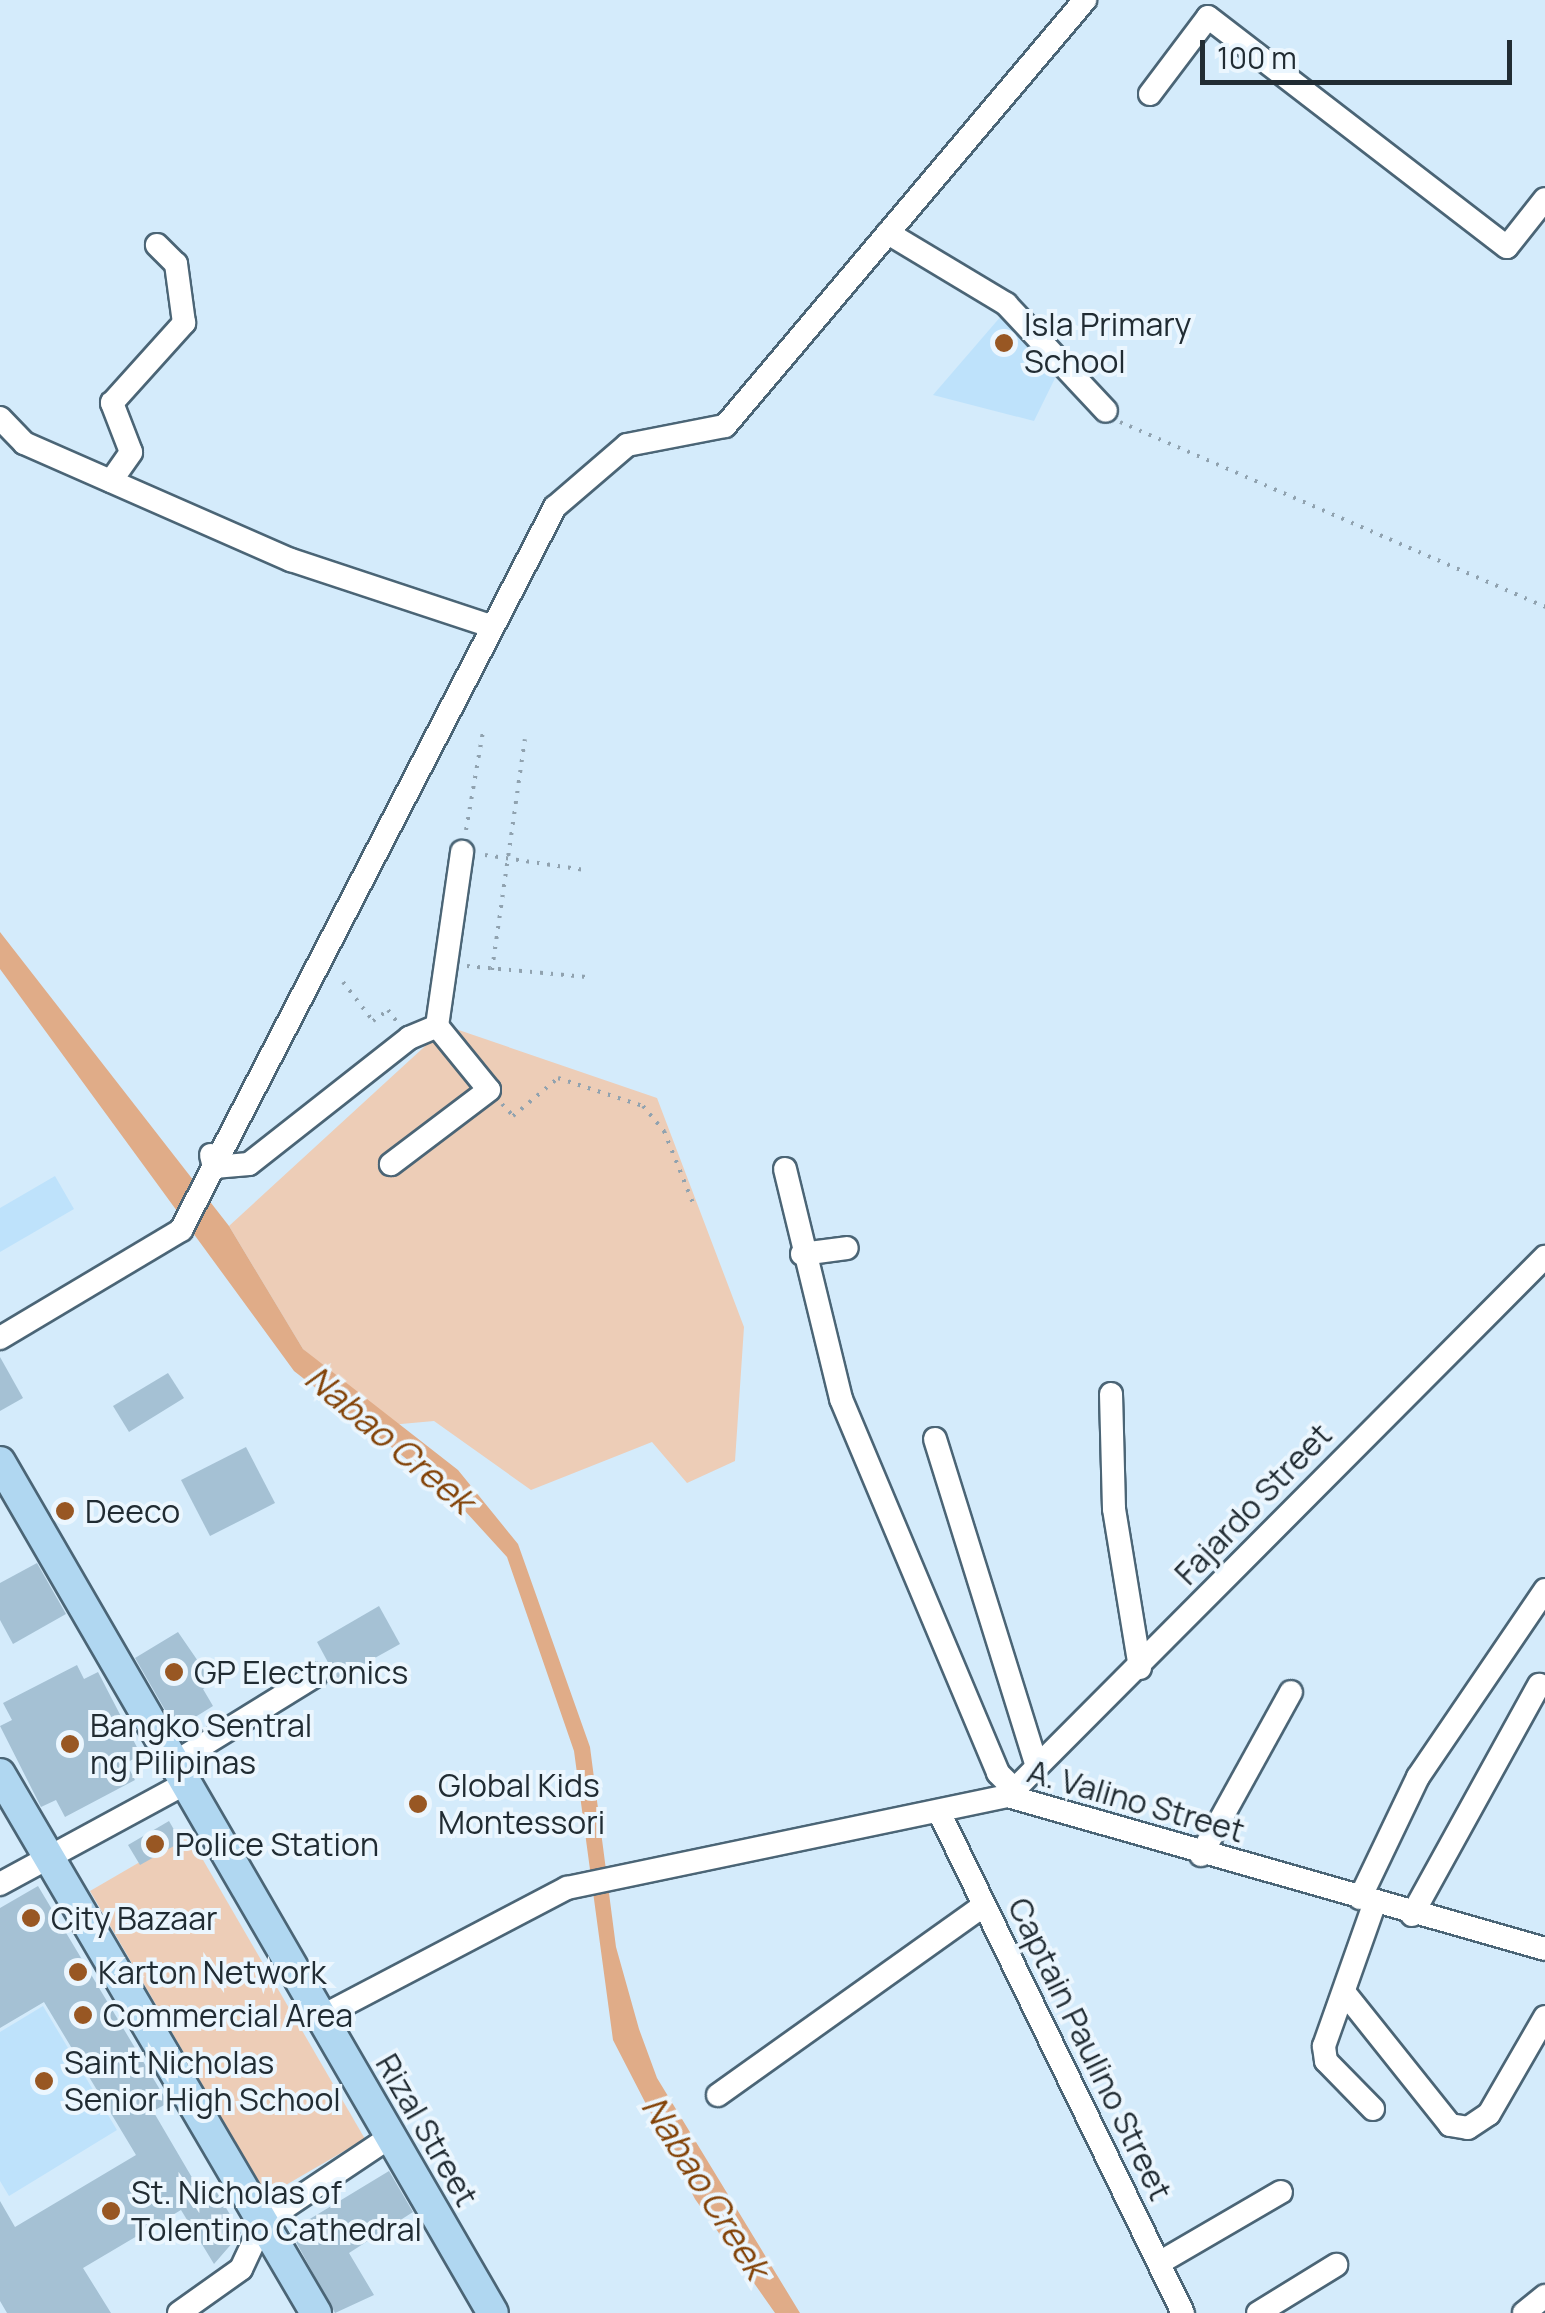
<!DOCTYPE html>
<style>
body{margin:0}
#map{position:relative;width:1545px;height:2313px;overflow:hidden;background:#d4ebfb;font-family:Manrope,sans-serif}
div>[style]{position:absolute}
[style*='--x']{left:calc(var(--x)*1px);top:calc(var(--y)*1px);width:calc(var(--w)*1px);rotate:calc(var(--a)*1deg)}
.built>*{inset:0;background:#bee2fb}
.green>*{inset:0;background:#edcdb7}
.water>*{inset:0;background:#e0ac88}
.building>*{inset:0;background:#a5c1d4}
.path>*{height:4px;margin-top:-2px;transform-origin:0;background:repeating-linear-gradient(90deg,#90a2af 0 2.5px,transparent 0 10.5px)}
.roads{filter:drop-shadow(2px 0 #4b6576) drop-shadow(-2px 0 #4b6576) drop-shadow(0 2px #4b6576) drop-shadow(0 -2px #4b6576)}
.minor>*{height:22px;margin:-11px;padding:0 11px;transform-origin:11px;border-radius:11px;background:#fff}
.major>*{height:30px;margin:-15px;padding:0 15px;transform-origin:15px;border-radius:15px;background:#b0d7f1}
.dots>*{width:28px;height:28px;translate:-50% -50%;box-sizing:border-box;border:5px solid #ebf6fe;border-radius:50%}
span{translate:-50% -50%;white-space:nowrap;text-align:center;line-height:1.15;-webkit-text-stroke:8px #ebf6fe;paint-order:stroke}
.poi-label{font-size:32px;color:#212c33}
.left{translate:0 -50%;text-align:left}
.street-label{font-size:32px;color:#212c33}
.water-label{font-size:35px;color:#834308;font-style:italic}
.scale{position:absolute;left:1200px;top:40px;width:312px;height:45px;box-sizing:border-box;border:5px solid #212c33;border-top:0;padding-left:12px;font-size:30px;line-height:35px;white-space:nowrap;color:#212c33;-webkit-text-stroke:8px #ebf6fe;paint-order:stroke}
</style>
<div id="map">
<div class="built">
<div style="clip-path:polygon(1002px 315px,1059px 370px,1034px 421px,933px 395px)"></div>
<div style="clip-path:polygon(55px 1176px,74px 1209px,0 1252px,0 1208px)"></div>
<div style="clip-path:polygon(43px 2006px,117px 2130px,9px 2196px,0 2181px,0 2032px)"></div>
</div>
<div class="green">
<div style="clip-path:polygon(447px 1026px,657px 1098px,744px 1327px,735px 1461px,687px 1483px,652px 1442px,531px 1490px,434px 1421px,390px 1425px,303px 1349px,229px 1226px)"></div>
<div style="clip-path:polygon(188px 1834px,365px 2139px,267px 2196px,90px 1891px)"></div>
</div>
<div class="water">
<div style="clip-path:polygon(0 932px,229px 1226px,303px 1349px,458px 1470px,518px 1544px,590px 1747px,616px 1947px,639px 2029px,657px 2078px,800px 2313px,775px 2313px,695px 2199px,613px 2040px,574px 1751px,507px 1557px,445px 1489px,294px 1371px,0 969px)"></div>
</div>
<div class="building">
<div style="clip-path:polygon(0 1357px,23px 1398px,0 1411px)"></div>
<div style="clip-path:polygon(168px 1373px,184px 1398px,129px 1432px,113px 1406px)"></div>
<div style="clip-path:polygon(246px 1447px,275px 1503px,210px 1536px,181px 1480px)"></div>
<div style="clip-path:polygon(37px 1563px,66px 1614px,13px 1644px,0 1620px,0 1583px)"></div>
<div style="clip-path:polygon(379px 1606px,400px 1644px,337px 1679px,317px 1642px)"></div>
<div style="clip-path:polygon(178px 1632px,213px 1683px,203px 1689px,213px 1706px,176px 1729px,135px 1658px)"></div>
<div style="clip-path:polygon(77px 1665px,84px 1679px,98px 1672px,141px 1755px,126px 1763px,135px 1780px,65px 1817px,56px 1800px,41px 1807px,0 1726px,12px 1720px,3px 1703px)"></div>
<div style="clip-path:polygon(169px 1821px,181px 1842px,140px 1865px,128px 1845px)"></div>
<div style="clip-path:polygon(38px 1886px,168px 2103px,153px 2111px,204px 2198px,216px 2191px,241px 2233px,214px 2264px,181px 2210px,83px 2268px,111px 2313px,7px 2313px,0 2301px,0 2201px,15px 2227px,136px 2155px,44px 2002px,0 2028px,0 1908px)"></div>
<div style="clip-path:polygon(389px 2171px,413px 2212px,349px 2253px,374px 2295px,335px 2313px,290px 2231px)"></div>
</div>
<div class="path">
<div style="--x:1120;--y:422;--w:464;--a:23.5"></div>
<div style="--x:466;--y:830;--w:99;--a:-80.2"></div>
<div style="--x:485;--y:855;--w:101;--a:8.5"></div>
<div style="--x:467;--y:966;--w:120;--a:5.3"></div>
<div style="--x:492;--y:970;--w:233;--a:-81.9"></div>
<div style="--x:343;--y:982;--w:49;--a:52.4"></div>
<div style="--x:373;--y:1021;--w:19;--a:-36"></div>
<div style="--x:388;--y:1010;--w:15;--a:53"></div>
<div style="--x:502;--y:1104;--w:16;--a:47"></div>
<div style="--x:513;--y:1116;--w:59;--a:-40.2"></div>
<div style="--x:558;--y:1078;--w:89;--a:18.2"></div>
<div style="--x:643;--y:1106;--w:33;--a:50"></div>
<div style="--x:664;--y:1131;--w:83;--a:68.1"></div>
</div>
<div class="roads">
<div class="minor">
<div style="--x:1150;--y:94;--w:96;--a:-53"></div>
<div style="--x:1208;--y:17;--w:377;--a:37.6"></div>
<div style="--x:1507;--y:247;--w:61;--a:-51.6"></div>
<div style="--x:888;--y:233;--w:138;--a:31"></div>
<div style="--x:1006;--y:304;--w:146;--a:46.9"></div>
<div style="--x:0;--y:418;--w:35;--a:46"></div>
<div style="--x:24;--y:443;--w:292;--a:23.7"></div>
<div style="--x:291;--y:560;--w:206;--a:18.3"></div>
<div style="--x:111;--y:481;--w:35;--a:-55"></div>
<div style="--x:131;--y:452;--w:53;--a:-111.2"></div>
<div style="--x:112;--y:403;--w:108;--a:-48"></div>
<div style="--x:184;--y:323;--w:60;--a:-97.7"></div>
<div style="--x:176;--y:264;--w:27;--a:-135"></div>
<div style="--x:437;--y:1026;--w:176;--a:-81.8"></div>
<div style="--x:211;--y:1155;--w:12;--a:76"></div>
<div style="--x:214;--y:1167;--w:35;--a:-5"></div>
<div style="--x:249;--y:1164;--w:204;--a:-38.2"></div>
<div style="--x:409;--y:1038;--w:30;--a:-23"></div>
<div style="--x:437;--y:1026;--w:82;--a:50.9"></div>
<div style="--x:489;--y:1090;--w:123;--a:142.9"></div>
<div style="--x:785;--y:1169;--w:237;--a:76.3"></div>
<div style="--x:841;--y:1399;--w:406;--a:67.2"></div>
<div style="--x:998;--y:1773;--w:21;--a:45"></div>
<div style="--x:802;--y:1254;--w:45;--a:-7.6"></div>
<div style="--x:0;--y:1338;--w:211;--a:-30.8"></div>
<div style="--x:181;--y:1230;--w:814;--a:-62.65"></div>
<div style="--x:555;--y:507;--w:95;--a:-40.7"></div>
<div style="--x:627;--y:445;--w:100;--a:-11"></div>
<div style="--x:725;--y:426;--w:558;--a:-49.8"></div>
<div style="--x:1111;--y:1394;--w:115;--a:88.5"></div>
<div style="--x:1114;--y:1509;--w:161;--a:80.7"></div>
<div style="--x:935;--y:1439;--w:340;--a:72.7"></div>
<div style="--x:177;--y:1761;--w:163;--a:-31.7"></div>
<div style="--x:1008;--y:1796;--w:761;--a:-45.11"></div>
<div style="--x:940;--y:1814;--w:555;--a:64.04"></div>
<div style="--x:1201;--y:1855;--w:186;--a:-61.1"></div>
<div style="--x:0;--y:1884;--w:214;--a:-28.5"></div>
<div style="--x:1360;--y:1898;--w:134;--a:-64.4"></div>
<div style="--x:1418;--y:1777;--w:226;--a:-55.8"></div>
<div style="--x:1412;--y:1915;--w:263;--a:-61.1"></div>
<div style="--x:1344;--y:1992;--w:170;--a:51.4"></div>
<div style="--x:1450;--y:2125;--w:18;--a:9"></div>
<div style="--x:1468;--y:2128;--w:25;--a:-34"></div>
<div style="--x:1489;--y:2114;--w:112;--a:-60"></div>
<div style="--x:321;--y:2017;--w:278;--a:-27.7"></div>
<div style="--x:567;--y:1888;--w:450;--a:-11.8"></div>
<div style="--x:1008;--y:1796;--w:558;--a:15.9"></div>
<div style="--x:718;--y:2095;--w:325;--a:-35.5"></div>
<div style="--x:1373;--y:2109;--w:67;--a:-134.4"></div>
<div style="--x:1326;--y:2061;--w:15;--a:-98"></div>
<div style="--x:1324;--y:2046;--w:150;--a:-70.5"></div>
<div style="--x:1159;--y:2263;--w:141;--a:-30.2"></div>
<div style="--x:179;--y:2313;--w:76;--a:-35.4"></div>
<div style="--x:241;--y:2269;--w:52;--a:-64.9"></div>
<div style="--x:263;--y:2222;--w:153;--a:-33.8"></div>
<div style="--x:1258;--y:2313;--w:92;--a:-31.6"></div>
<div style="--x:1524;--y:2313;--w:27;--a:-39"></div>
</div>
<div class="major">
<div style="--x:0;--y:1462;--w:983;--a:59.92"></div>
<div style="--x:0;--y:1774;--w:625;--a:59.62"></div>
</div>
</div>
<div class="dots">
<div style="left:1004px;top:343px;background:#985723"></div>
<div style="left:65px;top:1511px;background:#985723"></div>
<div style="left:174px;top:1672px;background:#985723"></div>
<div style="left:70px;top:1744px;background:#985723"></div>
<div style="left:418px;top:1804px;background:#985723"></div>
<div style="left:155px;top:1844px;background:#985723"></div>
<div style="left:31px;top:1918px;background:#985723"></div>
<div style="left:78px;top:1972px;background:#985723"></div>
<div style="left:83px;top:2015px;background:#985723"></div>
<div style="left:44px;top:2081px;background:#985723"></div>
<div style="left:111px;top:2211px;background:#985723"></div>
</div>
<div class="poi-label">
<span class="left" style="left:1024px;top:343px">Isla Primary<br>School</span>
<span class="left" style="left:85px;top:1511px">Deeco</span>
<span class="left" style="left:194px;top:1672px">GP Electronics</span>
<span class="left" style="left:90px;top:1744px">Bangko Sentral<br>ng Pilipinas</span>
<span class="left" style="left:438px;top:1804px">Global Kids<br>Montessori</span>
<span class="left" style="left:175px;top:1844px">Police Station</span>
<span class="left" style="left:51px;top:1918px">City Bazaar</span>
<span class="left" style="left:98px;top:1972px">Karton Network</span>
<span class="left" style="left:103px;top:2015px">Commercial Area</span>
<span class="left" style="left:64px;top:2081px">Saint Nicholas<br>Senior High School</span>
<span class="left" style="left:131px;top:2211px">St. Nicholas of<br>Tolentino Cathedral</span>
</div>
<div class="street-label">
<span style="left:1253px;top:1504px;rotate:-46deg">Fajardo Street</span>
<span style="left:1136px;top:1801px;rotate:16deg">A. Valino Street</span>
<span style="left:1090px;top:2049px;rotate:64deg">Captain Paulino Street</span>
<span style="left:427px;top:2130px;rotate:60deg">Rizal Street</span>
</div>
<div class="water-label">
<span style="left:390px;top:1439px;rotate:40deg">Nabao Creek</span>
<span style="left:706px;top:2187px;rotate:58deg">Nabao Creek</span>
</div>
<div class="scale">100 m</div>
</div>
